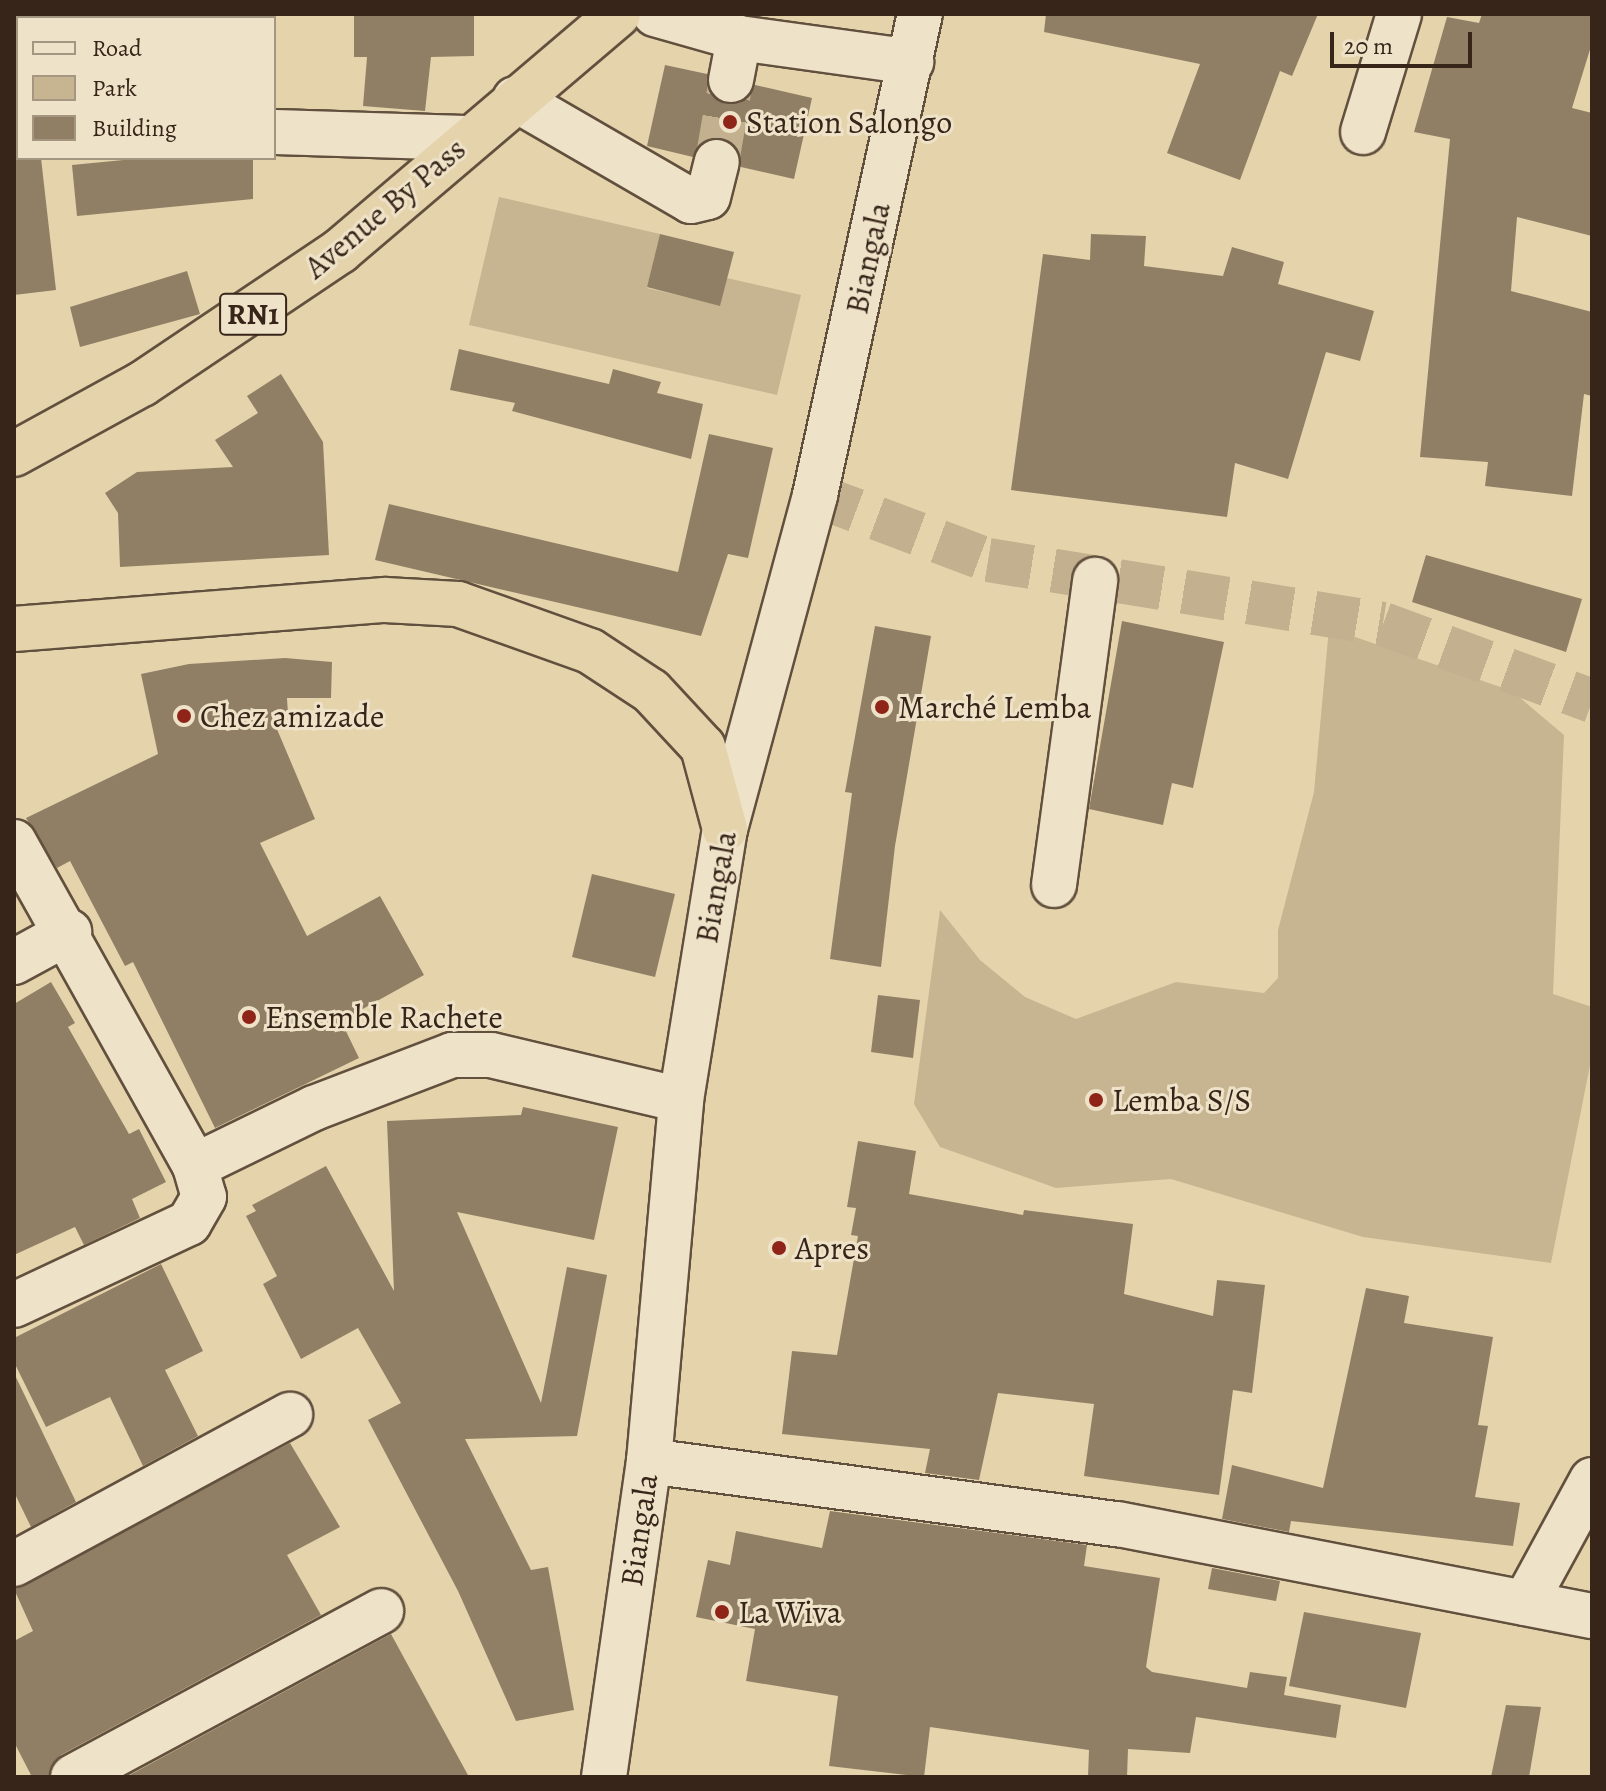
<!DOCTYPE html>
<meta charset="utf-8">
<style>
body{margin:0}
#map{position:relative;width:1606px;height:1791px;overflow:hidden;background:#e5d3ab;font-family:Alegreya,serif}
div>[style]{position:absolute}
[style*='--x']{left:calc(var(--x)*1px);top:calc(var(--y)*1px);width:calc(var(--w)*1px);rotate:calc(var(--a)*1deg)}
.green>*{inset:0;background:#c7b592}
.building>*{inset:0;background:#917f65}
.minor-tunnel>*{height:44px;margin-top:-22px;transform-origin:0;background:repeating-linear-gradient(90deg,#c2b08e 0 44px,transparent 0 66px)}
.roads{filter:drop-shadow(2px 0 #62503e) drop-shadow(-2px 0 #62503e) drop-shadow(0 2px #62503e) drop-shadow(0 -2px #62503e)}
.minor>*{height:44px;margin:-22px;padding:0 22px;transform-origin:22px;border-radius:22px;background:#eee2c8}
.highway>*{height:44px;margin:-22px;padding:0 22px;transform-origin:22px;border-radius:22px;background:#e5d3ab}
.dots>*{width:22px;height:22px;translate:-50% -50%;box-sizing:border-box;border:4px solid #eee2c8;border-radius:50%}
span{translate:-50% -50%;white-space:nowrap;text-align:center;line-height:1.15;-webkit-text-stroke:6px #eee2c8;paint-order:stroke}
.shield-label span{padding:2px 6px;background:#eee2c8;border:2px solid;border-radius:6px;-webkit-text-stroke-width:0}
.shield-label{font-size:30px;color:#372519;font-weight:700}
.poi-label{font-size:32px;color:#372519}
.left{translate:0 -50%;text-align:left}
.street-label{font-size:32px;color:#372519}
.frame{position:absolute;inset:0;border:16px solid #372519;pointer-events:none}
.legend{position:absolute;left:16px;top:16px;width:260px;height:144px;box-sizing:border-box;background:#eee2c8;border:2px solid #a59682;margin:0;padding:10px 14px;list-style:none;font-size:24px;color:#372519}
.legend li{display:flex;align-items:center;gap:16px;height:40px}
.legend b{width:40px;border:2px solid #a59682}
.scale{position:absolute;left:1330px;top:32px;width:142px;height:36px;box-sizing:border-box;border:4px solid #372519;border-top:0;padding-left:10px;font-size:24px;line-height:28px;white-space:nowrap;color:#372519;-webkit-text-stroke:6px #eee2c8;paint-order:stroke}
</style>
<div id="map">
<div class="green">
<div style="clip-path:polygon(499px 197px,660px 234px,647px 288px,719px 305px,727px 278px,801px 295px,777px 395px,469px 325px)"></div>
<div style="clip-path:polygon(1329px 628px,1512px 691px,1564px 735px,1553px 994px,1592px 1007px,1592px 1055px,1551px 1263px,1363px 1237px,1171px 1179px,1056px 1188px,940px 1147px,914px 1104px,940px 910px,980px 960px,1025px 997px,1076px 1019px,1176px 982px,1264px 993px,1278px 978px,1278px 930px,1314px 792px)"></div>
</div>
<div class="building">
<div style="clip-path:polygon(354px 14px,474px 14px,474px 56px,431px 57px,425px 111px,363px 106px,367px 57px,354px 57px)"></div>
<div style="clip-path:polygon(1046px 14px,1318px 14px,1292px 76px,1280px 71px,1240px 180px,1167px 153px,1200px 64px,1044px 32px)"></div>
<div style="clip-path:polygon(1482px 14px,1592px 14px,1592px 43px,1572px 108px,1592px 113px,1592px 236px,1517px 217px,1511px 291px,1592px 312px,1592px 396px,1584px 394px,1572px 496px,1485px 486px,1488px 462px,1420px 457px,1450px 139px,1414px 132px,1447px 17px,1479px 23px)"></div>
<div style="clip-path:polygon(665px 65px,707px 74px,708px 89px,726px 104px,740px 103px,755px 85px,812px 98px,794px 179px,741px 167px,735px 145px,722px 138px,700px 144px,693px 157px,647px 146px)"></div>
<div style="clip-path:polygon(14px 149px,18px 158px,41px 158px,56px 290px,14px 295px)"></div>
<div style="clip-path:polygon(144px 158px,253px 158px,253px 199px,77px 216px,72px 165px)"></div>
<div style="clip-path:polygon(660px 234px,734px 252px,720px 306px,647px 287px)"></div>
<div style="clip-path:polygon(1091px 234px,1146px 236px,1144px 266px,1223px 276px,1232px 247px,1284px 262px,1278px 284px,1374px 311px,1360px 361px,1326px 352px,1288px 479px,1235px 463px,1227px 517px,1011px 490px,1043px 254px,1090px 260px)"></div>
<div style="clip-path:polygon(187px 271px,200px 314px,80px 347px,70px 307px)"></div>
<div style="clip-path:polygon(459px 349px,609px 384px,613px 369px,661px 382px,657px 393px,703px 404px,691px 459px,512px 411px,515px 403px,450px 390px)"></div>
<div style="clip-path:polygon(281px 374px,323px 442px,329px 555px,120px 567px,118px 513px,105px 493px,137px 472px,233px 467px,215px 440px,258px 413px,247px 396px)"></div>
<div style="clip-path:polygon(709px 434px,773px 448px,748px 558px,728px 554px,701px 636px,375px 560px,389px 504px,678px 572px)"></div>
<div style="clip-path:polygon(1426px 555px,1582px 599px,1566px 652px,1412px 602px)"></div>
<div style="clip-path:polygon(1122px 621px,1224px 642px,1193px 788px,1172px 783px,1163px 825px,1089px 809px)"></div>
<div style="clip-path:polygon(875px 626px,931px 636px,895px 846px,881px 967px,830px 959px,852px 793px,845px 792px)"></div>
<div style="clip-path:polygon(285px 658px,332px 662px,331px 698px,287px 698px,288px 714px,271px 715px,315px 819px,260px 843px,307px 936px,380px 896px,424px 975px,341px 1021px,359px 1058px,215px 1128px,133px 962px,125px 966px,70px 861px,57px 868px,26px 818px,158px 754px,141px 674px,189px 664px)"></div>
<div style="clip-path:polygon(592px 874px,675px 894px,655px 977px,572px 957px)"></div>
<div style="clip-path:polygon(51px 982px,75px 1023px,68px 1027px,129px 1134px,139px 1129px,166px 1182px,132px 1199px,140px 1218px,84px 1245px,75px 1227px,14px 1255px,14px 1004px)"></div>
<div style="clip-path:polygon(878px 995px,920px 1000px,913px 1058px,871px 1052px)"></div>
<div style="clip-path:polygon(523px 1107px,618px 1127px,594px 1240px,457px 1212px,541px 1403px,567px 1267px,607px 1275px,577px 1436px,465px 1439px,531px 1570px,548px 1567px,574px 1710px,516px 1721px,458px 1591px,368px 1420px,401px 1403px,358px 1328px,301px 1359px,263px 1284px,277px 1276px,246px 1216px,256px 1211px,252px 1205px,326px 1166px,394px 1291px,387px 1121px,521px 1115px)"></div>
<div style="clip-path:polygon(858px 1141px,916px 1151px,909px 1194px,1023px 1215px,1024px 1210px,1133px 1224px,1124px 1294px,1213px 1316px,1217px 1280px,1265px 1285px,1252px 1393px,1233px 1390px,1219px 1495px,1084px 1476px,1094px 1404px,998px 1393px,979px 1480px,925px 1473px,930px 1449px,782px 1434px,792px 1351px,837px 1355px,858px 1236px,851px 1235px,856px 1208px,847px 1207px)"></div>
<div style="clip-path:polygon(161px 1264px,203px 1351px,165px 1370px,198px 1436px,143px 1466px,110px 1397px,46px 1427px,14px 1362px,14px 1338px)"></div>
<div style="clip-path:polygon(1366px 1288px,1409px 1296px,1404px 1323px,1493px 1337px,1478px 1425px,1488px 1426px,1475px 1497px,1520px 1503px,1513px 1546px,1291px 1521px,1289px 1532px,1222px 1519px,1232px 1465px,1323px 1488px)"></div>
<div style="clip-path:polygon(14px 1373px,76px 1502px,31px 1527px,14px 1492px)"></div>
<div style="clip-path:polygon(290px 1443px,340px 1527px,287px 1555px,321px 1615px,61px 1755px,48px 1777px,32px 1777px,14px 1742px,14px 1641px,33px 1631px,14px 1589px)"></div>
<div style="clip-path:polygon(830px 1511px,1087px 1545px,1084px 1566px,1160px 1578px,1146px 1667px,1152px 1672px,1247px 1688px,1250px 1672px,1287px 1677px,1284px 1695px,1341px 1705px,1336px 1738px,1196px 1717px,1190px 1753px,1128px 1749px,1127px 1777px,1088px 1777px,1089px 1750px,930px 1727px,924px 1777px,829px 1766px,838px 1696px,746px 1681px,755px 1629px,696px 1617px,708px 1560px,730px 1565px,736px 1531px,822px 1548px)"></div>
<div style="clip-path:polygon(1212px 1568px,1280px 1581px,1276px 1601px,1208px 1589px)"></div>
<div style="clip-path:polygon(1304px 1612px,1421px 1633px,1406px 1708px,1289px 1686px)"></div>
<div style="clip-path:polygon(391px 1634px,469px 1777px,126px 1777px)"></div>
<div style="clip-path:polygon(1506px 1705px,1541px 1707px,1529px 1777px,1491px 1777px)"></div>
</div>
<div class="minor-tunnel">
<div style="--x:717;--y:162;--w:83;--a:-80.3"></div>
<div style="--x:815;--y:495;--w:185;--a:20.6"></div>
<div style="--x:988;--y:560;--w:400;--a:9.2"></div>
<div style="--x:1383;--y:624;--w:223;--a:20.2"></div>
</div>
<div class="roads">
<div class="minor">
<div style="--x:655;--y:14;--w:87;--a:15.9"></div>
<div style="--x:739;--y:38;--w:174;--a:7.9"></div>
<div style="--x:731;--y:80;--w:43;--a:-79.2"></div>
<div style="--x:515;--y:99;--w:203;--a:30.1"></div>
<div style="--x:691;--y:201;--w:17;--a:-13"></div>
<div style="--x:708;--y:197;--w:36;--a:-76"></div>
<div style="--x:14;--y:124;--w:4;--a:0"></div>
<div style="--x:274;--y:132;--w:193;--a:1.8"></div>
<div style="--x:1363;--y:132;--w:123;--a:-73"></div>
<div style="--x:14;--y:842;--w:371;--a:60.8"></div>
<div style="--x:195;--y:1166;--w:32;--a:74"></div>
<div style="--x:204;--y:1197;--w:30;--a:120"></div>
<div style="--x:189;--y:1223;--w:193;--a:154.9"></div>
<div style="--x:1054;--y:885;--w:308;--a:-82.3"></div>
<div style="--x:14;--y:962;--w:63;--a:-28.6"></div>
<div style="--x:195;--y:1166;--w:132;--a:-26"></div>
<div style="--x:314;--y:1108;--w:148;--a:-21"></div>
<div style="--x:452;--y:1055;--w:39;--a:0"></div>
<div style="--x:491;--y:1055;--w:195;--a:13.3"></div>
<div style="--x:649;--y:1461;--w:473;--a:7.7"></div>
<div style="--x:1118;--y:1524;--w:483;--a:11"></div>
<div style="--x:14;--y:1564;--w:314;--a:-28.4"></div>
<div style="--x:1525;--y:1603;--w:140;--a:-61.4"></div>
<div style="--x:73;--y:1777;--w:350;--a:-28.3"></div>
<div style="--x:604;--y:1777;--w:319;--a:-81.9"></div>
<div style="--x:649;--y:1461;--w:362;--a:-84.9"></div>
<div style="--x:681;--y:1100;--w:275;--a:-80.8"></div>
<div style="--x:725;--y:829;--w:346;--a:-74.9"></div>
<div style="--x:815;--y:495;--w:492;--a:-77.7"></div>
</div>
<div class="highway">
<div style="--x:14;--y:454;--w:146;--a:-28.7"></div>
<div style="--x:142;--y:384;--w:239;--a:-33.9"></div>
<div style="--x:340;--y:251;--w:365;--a:-40.4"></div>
<div style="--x:14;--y:629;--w:372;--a:-4.5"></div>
<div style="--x:385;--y:600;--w:73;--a:3.1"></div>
<div style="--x:458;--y:604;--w:140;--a:19.6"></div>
<div style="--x:590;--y:651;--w:73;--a:33.3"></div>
<div style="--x:651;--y:691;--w:76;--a:47.1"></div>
<div style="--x:703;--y:747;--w:85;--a:75"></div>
</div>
</div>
<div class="dots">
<div style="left:730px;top:122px;background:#8f2418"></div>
<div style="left:882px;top:707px;background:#8f2418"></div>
<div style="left:184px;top:716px;background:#8f2418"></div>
<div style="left:249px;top:1017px;background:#8f2418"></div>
<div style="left:1096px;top:1100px;background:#8f2418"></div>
<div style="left:779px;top:1248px;background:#8f2418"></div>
<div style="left:722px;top:1612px;background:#8f2418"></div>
</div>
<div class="shield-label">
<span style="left:253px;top:314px">RN1</span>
</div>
<div class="poi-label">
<span class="left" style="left:746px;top:122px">Station Salongo</span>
<span class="left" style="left:898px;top:707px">Marché Lemba</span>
<span class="left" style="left:200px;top:716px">Chez amizade</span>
<span class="left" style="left:265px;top:1017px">Ensemble Rachete</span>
<span class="left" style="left:1112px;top:1100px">Lemba S/S</span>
<span class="left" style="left:795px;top:1248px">Apres</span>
<span class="left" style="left:738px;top:1612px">La Wiva</span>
</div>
<div class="street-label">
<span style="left:385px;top:208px;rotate:-40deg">Avenue By Pass</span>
<span style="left:868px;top:258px;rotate:-78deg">Biangala</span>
<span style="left:716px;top:887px;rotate:-80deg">Biangala</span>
<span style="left:639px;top:1530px;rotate:-82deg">Biangala</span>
</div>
<div class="frame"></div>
<ul class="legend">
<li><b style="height:10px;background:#eee2c8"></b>Road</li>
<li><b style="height:22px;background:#c7b592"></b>Park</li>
<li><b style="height:22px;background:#917f65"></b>Building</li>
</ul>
<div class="scale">20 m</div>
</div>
